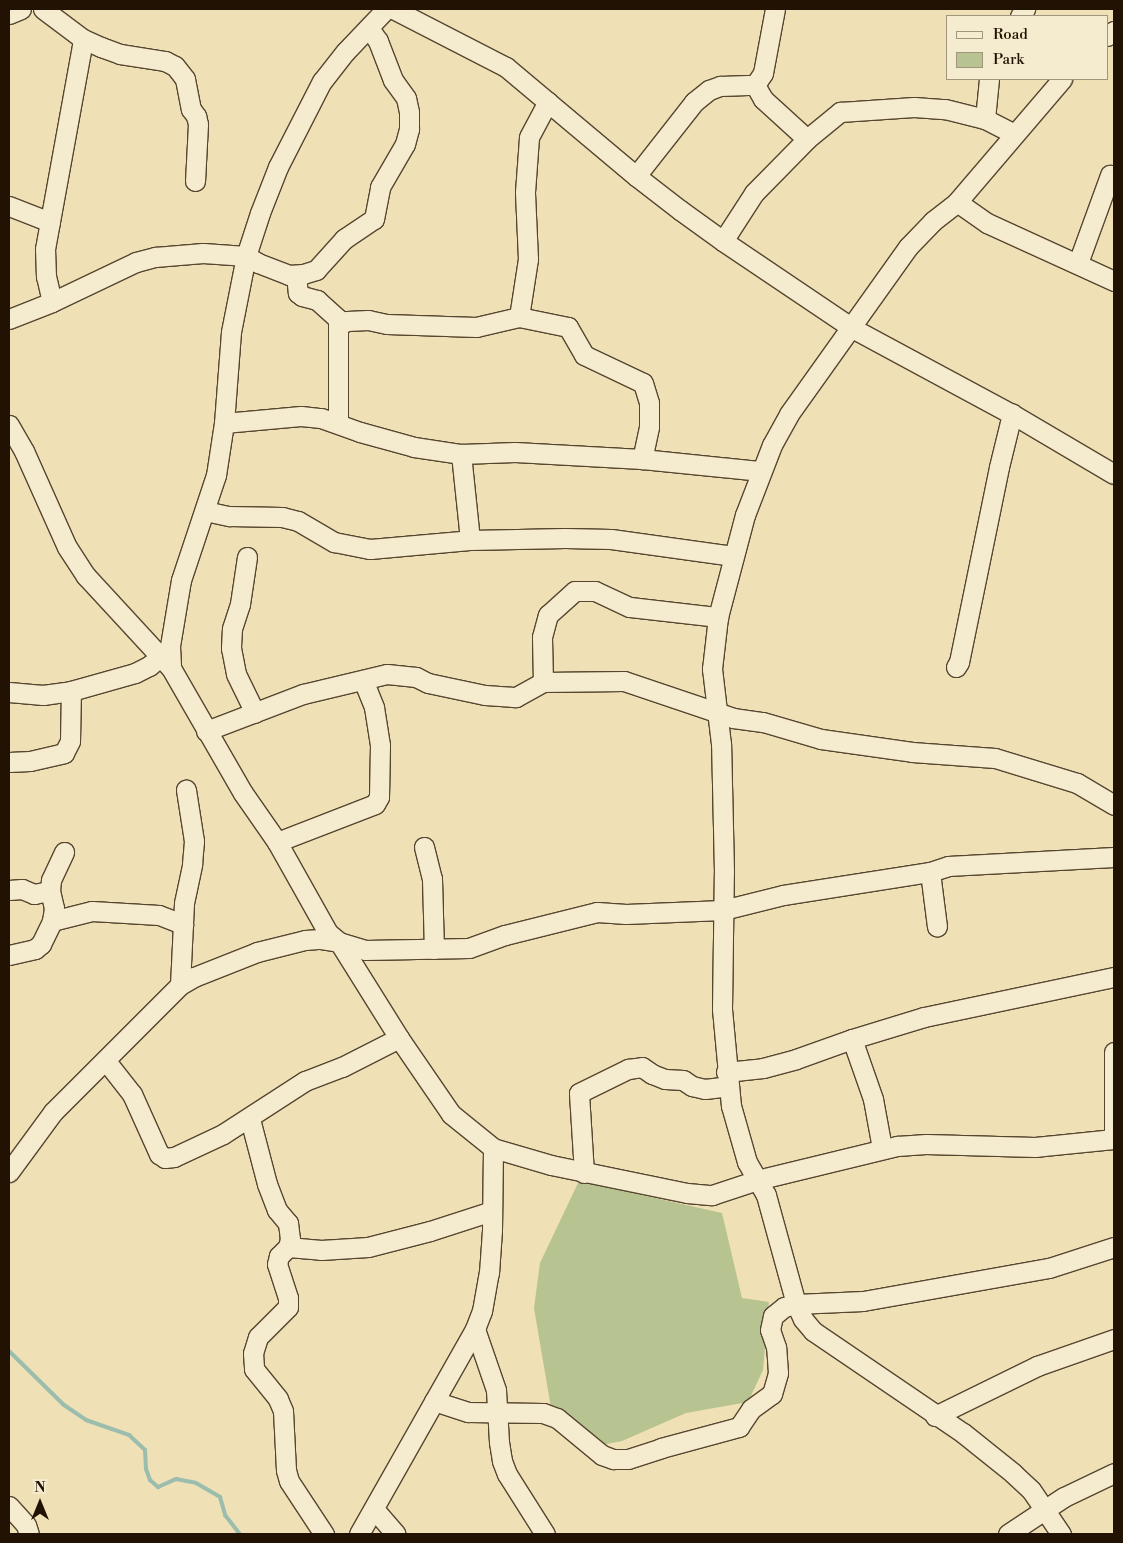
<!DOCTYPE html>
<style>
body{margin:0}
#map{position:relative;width:1123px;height:1543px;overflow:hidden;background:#f0e0b5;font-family:"Libre Bodoni",serif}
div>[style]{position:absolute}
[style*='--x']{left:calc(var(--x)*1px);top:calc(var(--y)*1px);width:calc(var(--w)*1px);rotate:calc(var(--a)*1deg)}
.green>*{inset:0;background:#b7c390}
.stream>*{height:4px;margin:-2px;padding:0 2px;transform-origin:2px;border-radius:2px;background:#9abdae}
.roads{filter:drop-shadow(1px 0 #564630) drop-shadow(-1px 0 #564630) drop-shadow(0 1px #564630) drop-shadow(0 -1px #564630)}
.minor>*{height:19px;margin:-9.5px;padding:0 9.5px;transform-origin:9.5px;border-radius:9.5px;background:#f5ebcf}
span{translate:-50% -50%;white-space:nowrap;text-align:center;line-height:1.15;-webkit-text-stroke:4px #f5ebcf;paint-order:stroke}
.frame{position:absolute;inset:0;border:10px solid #221204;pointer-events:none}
.legend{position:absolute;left:946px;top:15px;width:162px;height:65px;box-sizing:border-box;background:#f5ebcf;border:1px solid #a1947e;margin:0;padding:6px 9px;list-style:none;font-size:15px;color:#221204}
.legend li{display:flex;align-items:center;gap:10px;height:25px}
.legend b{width:25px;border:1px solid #a1947e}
.north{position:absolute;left:15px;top:1478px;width:50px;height:50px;-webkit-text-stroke:4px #f5ebcf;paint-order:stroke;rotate:0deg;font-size:14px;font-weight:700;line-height:20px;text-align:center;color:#221204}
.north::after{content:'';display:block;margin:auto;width:18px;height:22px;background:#221204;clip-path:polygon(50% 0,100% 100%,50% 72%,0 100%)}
</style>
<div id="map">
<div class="green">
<div style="clip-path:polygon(579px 1181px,722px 1213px,742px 1298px,769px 1302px,763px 1370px,748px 1402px,686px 1413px,622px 1441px,596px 1446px,551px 1408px,534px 1308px,540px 1263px)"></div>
</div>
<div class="stream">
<div style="--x:9;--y:1351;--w:77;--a:44.5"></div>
<div style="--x:64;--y:1405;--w:27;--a:34"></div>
<div style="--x:86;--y:1420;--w:46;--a:19.2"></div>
<div style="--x:129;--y:1435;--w:22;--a:43"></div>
<div style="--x:145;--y:1450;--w:19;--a:87"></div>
<div style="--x:146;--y:1469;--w:12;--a:70"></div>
<div style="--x:150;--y:1480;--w:11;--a:41"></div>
<div style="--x:158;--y:1487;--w:20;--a:-24"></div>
<div style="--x:176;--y:1479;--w:20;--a:11"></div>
<div style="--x:196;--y:1483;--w:28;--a:30"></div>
<div style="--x:220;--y:1497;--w:19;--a:74"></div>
<div style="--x:225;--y:1515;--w:24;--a:52"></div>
</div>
<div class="roads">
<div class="minor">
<div style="--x:43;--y:9;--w:50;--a:36.9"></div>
<div style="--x:83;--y:39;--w:20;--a:24"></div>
<div style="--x:101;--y:47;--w:20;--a:20"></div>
<div style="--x:120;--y:54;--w:46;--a:8.8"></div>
<div style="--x:165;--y:61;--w:11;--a:27"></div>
<div style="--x:175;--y:66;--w:16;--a:52"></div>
<div style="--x:185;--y:79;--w:31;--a:79"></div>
<div style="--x:191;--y:109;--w:9;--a:54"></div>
<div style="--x:196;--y:116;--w:8;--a:76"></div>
<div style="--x:198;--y:124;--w:57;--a:93"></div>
<div style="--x:386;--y:9;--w:59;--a:133.6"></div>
<div style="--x:345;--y:52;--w:37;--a:128"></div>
<div style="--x:322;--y:81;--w:97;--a:117.1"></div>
<div style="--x:278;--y:167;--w:49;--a:111.4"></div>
<div style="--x:260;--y:213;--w:45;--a:108"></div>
<div style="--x:246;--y:256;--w:77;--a:101.2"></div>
<div style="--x:231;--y:332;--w:91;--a:94.4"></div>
<div style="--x:224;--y:423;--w:53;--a:98.7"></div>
<div style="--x:216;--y:475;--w:111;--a:108.4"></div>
<div style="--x:181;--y:580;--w:67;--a:99.5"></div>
<div style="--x:170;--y:646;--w:22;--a:87"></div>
<div style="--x:171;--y:668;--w:144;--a:60.1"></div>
<div style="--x:243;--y:793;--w:60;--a:55.2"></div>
<div style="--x:277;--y:842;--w:104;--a:60.7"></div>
<div style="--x:328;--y:933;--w:14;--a:39"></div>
<div style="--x:339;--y:942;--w:27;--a:17"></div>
<div style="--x:365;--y:950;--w:104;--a:-1.1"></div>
<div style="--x:469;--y:948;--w:38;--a:-20"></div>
<div style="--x:505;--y:935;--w:95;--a:-14"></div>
<div style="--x:597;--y:912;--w:29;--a:4"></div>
<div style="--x:626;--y:914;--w:97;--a:-2.4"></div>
<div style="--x:723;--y:910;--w:62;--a:-14"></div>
<div style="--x:783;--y:895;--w:149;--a:-8.9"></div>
<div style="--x:930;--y:872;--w:19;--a:-18"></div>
<div style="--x:948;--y:866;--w:166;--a:-3.1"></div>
<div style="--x:393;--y:9;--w:127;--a:27.2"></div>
<div style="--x:506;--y:67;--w:170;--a:40"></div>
<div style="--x:636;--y:176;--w:56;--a:37.7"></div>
<div style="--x:680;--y:210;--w:53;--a:35.8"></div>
<div style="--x:723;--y:241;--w:156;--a:34"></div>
<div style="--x:852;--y:328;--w:182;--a:28.3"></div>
<div style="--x:1012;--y:414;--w:118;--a:30.5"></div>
<div style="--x:9;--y:14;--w:13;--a:-23"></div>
<div style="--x:1020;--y:16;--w:9;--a:-54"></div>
<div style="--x:1107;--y:36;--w:9;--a:-36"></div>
<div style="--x:755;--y:85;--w:16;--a:60"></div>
<div style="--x:763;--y:99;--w:59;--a:42.3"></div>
<div style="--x:985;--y:119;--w:40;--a:-84.3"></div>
<div style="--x:636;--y:176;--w:94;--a:-51.9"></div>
<div style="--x:694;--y:102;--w:19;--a:-39"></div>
<div style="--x:709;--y:90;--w:12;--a:-20"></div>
<div style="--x:720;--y:86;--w:35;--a:-2"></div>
<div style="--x:755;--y:85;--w:14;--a:-56"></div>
<div style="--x:763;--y:73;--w:65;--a:-79.4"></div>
<div style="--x:957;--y:202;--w:37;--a:35"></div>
<div style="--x:987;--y:223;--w:140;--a:24.5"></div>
<div style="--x:9;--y:206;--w:44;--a:21.3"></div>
<div style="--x:723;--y:241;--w:57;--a:-57.1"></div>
<div style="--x:754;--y:193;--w:76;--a:-45.5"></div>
<div style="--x:807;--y:139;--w:43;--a:-39.3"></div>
<div style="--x:840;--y:112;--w:74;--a:-3.9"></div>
<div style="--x:914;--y:107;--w:31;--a:4"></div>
<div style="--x:945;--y:109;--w:41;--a:14"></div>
<div style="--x:985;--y:119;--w:33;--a:27"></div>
<div style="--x:1078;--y:263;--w:94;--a:-70"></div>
<div style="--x:296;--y:275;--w:18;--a:84"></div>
<div style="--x:298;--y:293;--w:5;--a:37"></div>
<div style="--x:302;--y:296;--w:16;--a:15"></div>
<div style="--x:317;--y:300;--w:28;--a:42"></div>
<div style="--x:338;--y:319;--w:104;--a:90"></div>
<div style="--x:52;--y:302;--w:26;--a:-103"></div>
<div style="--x:46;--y:277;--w:28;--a:-92"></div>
<div style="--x:45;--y:249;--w:213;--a:-79.7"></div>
<div style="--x:519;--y:317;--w:59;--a:-81.2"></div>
<div style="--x:528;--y:259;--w:67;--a:-92.6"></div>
<div style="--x:525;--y:192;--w:55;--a:-85.8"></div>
<div style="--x:529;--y:137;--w:40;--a:-62"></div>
<div style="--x:9;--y:319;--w:46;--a:-21.6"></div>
<div style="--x:52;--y:302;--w:93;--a:-25.5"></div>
<div style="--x:136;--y:262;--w:20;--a:-15"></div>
<div style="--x:155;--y:257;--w:48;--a:-4.8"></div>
<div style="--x:203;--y:253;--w:43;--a:4"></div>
<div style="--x:246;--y:256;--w:14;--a:30"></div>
<div style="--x:258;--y:263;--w:33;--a:21"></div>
<div style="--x:289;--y:275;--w:14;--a:-4"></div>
<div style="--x:303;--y:274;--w:14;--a:-17"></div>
<div style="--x:316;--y:270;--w:42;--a:-47.9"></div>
<div style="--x:344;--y:239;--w:36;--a:-34"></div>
<div style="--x:374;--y:219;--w:33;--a:-79"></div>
<div style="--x:380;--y:187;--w:50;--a:-59.8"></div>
<div style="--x:405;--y:144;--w:16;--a:-75"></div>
<div style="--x:409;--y:129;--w:17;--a:-90"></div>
<div style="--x:409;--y:112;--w:14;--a:-102"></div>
<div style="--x:406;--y:98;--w:22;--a:-126"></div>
<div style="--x:393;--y:80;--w:42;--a:-111"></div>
<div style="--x:378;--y:41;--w:16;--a:-125"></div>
<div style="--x:339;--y:325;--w:9;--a:-27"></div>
<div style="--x:347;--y:321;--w:21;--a:-3"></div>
<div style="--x:368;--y:320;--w:19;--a:12"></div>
<div style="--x:387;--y:324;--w:89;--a:1.9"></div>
<div style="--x:476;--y:327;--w:44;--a:-13.1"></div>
<div style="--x:519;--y:317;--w:50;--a:11.5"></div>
<div style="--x:568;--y:327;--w:32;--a:60"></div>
<div style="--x:584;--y:355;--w:65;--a:25.4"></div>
<div style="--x:643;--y:383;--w:21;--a:73"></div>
<div style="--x:649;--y:403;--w:24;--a:90"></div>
<div style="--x:649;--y:427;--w:33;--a:102"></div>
<div style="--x:224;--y:423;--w:77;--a:-5.2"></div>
<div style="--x:301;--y:416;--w:20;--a:6"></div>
<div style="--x:321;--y:418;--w:41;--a:19.7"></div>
<div style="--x:360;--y:432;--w:56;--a:15.5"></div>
<div style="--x:414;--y:447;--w:48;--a:8.5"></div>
<div style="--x:461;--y:454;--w:54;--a:-2.1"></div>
<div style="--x:515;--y:452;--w:127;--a:3.2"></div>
<div style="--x:642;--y:459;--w:120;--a:5.8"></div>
<div style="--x:9;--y:425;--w:30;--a:60"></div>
<div style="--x:24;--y:451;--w:105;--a:65.9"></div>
<div style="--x:67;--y:547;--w:35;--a:57"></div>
<div style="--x:86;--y:576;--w:125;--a:47.3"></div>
<div style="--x:461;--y:454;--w:86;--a:84"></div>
<div style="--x:205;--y:511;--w:25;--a:12"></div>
<div style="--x:229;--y:516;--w:53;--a:1.1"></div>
<div style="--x:282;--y:517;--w:16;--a:14"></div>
<div style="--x:298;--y:521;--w:42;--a:30.3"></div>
<div style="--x:334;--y:542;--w:37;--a:11"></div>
<div style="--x:370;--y:549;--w:100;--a:-5.1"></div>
<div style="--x:470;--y:540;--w:95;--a:-1.2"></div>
<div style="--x:565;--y:538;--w:46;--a:1.2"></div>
<div style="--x:611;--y:539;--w:123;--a:7.9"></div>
<div style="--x:247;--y:557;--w:48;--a:98.5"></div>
<div style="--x:240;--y:604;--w:25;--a:108"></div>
<div style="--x:232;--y:628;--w:20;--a:93"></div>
<div style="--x:231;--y:648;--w:26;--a:79"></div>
<div style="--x:236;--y:674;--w:43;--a:64"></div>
<div style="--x:956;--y:667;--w:6;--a:-59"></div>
<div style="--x:959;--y:662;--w:199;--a:-78.4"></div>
<div style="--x:999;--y:467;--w:55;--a:-76.2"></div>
<div style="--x:543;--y:682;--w:45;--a:-91.3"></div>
<div style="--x:542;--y:637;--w:23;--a:-75"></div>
<div style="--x:548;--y:615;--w:36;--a:-42"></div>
<div style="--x:575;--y:591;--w:20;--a:0"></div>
<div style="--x:595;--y:591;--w:38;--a:25"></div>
<div style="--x:630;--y:607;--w:89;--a:6.5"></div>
<div style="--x:9;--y:692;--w:34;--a:5"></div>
<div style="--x:43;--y:695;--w:28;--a:-8"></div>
<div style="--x:71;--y:691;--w:66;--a:-15.7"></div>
<div style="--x:135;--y:673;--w:16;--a:-27"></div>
<div style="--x:149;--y:666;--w:14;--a:-39"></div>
<div style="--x:206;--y:731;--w:104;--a:-20.9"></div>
<div style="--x:303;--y:694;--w:86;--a:-13.4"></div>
<div style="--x:387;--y:674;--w:29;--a:6"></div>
<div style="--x:416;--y:677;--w:13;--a:27"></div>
<div style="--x:428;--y:683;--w:58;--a:11.9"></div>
<div style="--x:485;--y:695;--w:31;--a:4"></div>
<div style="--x:516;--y:697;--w:31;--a:-29"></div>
<div style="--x:543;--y:682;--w:81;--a:-0.7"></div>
<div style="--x:624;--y:681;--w:115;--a:18.7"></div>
<div style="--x:733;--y:718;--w:30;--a:8"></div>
<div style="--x:763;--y:722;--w:60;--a:16.3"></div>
<div style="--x:821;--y:739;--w:92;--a:8.1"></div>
<div style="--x:912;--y:752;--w:83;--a:4.1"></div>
<div style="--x:995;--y:758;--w:86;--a:17"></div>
<div style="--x:1077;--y:783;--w:43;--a:30.7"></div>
<div style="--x:9;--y:762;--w:21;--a:-3"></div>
<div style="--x:30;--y:761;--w:35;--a:-13"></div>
<div style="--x:64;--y:753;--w:13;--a:-63"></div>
<div style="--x:70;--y:741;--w:50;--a:-88.9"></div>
<div style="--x:277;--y:842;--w:105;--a:-21.2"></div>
<div style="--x:375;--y:804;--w:8;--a:-60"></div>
<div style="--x:379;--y:797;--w:52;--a:-88.9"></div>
<div style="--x:380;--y:745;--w:38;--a:-99"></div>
<div style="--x:374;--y:707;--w:29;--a:-112"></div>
<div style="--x:424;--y:847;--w:33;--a:76"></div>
<div style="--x:432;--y:879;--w:70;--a:88.4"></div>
<div style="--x:930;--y:872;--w:55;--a:82.7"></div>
<div style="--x:9;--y:890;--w:13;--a:-4"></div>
<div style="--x:22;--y:889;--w:13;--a:23"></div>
<div style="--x:34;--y:894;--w:16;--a:-11"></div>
<div style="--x:52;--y:921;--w:41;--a:-14"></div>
<div style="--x:92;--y:911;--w:67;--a:3.4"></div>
<div style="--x:159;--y:915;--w:26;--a:21"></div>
<div style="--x:9;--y:955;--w:27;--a:-13"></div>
<div style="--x:35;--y:949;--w:8;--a:-40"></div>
<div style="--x:41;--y:944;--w:25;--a:-64"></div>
<div style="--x:52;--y:921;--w:13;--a:-81"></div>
<div style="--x:54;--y:908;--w:17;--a:-103"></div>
<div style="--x:50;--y:891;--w:11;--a:-85"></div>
<div style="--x:51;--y:880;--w:31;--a:-65"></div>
<div style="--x:180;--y:985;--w:82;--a:-87.2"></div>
<div style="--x:184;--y:903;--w:40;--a:-78"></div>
<div style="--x:192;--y:864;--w:23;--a:-85"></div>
<div style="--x:194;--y:841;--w:52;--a:-98.9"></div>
<div style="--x:852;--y:1039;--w:64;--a:70.7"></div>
<div style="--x:873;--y:1099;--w:50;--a:79.6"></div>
<div style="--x:106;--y:1061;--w:42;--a:51.8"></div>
<div style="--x:132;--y:1094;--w:66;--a:65.8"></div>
<div style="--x:159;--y:1154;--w:7;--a:34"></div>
<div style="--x:165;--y:1158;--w:9;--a:-6"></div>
<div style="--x:174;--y:1157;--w:54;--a:-25.1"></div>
<div style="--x:223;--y:1134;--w:98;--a:-32.9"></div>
<div style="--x:305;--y:1081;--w:40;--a:-21"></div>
<div style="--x:342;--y:1067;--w:64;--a:-27"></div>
<div style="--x:726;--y:1072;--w:37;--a:-6"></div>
<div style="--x:763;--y:1068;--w:34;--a:-15"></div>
<div style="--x:796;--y:1059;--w:59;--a:-19.7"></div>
<div style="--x:852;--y:1039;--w:75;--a:-17"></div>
<div style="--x:924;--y:1017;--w:194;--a:-11.9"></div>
<div style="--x:250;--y:1119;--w:67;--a:75.3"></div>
<div style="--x:267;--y:1184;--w:28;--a:69"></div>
<div style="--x:277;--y:1210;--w:17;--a:50"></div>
<div style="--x:288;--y:1223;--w:16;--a:83"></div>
<div style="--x:290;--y:1239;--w:8;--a:104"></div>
<div style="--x:288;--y:1247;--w:13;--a:135"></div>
<div style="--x:279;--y:1256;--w:8;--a:104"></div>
<div style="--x:277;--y:1264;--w:36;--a:72"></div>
<div style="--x:288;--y:1298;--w:9;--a:90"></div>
<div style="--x:288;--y:1307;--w:42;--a:135"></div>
<div style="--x:258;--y:1337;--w:17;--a:107"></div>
<div style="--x:253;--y:1353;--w:16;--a:86"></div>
<div style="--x:254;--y:1369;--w:38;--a:51"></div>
<div style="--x:278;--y:1399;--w:13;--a:67"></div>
<div style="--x:283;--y:1411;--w:59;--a:87.1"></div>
<div style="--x:286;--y:1470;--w:11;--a:75"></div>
<div style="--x:289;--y:1481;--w:64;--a:56.6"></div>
<div style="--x:1114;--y:1139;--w:87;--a:-90"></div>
<div style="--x:9;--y:1172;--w:74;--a:-53.7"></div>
<div style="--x:53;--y:1112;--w:180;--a:-45"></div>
<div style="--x:180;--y:985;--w:16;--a:-30"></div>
<div style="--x:194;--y:977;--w:68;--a:-21.6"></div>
<div style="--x:257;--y:952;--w:49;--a:-14"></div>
<div style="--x:305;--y:940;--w:16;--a:-4"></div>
<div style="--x:321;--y:939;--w:18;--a:9"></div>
<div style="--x:339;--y:942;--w:113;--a:58"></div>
<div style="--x:399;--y:1038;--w:92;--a:55.6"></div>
<div style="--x:451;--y:1114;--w:54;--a:39"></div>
<div style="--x:493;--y:1148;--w:60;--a:16.3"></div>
<div style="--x:551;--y:1165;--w:139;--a:11.6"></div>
<div style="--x:687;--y:1193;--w:25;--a:5"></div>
<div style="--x:712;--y:1195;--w:47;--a:-18.4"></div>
<div style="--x:757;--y:1180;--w:144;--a:-13.7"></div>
<div style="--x:897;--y:1146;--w:29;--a:-4"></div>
<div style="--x:926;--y:1144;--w:109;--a:1.6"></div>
<div style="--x:1035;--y:1147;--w:79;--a:-5.8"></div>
<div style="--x:584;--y:1173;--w:80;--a:-93.6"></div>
<div style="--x:579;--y:1093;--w:55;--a:-26.1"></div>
<div style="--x:628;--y:1069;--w:14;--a:-8"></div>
<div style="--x:642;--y:1067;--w:12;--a:35"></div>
<div style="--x:652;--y:1074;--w:14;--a:21"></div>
<div style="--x:665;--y:1079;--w:18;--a:3"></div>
<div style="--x:683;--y:1080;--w:11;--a:34"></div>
<div style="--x:692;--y:1086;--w:13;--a:13"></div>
<div style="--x:705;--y:1089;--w:23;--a:-7"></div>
<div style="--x:288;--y:1247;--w:33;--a:5"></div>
<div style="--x:321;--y:1250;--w:47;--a:-3.7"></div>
<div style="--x:368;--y:1247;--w:64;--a:-14.5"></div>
<div style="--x:430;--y:1231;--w:65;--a:-17.9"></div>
<div style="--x:475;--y:1329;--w:65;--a:71"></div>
<div style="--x:496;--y:1390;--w:52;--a:86.7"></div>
<div style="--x:499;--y:1442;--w:19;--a:81"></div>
<div style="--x:502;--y:1461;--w:14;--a:69"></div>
<div style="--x:507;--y:1474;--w:71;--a:57.7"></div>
<div style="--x:434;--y:1401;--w:36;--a:18"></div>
<div style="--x:468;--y:1412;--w:75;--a:0.8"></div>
<div style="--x:543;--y:1413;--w:15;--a:20"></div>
<div style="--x:557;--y:1418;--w:58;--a:39.4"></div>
<div style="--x:602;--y:1455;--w:12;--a:20"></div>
<div style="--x:613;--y:1459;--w:15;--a:0"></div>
<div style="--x:628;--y:1459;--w:35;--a:-18"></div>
<div style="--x:661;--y:1448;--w:81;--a:-15.1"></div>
<div style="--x:739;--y:1427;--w:22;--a:-56"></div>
<div style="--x:751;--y:1409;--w:26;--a:-36"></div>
<div style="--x:772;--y:1394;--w:22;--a:-74"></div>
<div style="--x:778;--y:1373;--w:26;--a:-94"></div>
<div style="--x:776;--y:1347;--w:18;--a:-109"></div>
<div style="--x:770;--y:1330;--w:14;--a:-78"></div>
<div style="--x:773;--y:1316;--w:14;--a:-39"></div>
<div style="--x:784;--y:1307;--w:12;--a:-14"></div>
<div style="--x:796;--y:1304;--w:67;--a:-2.6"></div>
<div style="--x:863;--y:1301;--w:189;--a:-10.1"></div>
<div style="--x:1049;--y:1268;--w:68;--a:-17.9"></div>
<div style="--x:935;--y:1416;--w:114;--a:-26.1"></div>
<div style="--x:1037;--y:1366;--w:82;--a:-19.3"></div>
<div style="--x:9;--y:1506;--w:25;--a:48"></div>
<div style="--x:26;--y:1525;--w:9;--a:72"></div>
<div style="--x:374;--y:1509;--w:33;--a:49"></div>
<div style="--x:359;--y:1534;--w:236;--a:-60.5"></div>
<div style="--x:475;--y:1329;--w:19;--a:-69"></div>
<div style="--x:482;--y:1311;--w:39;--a:-80"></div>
<div style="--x:489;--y:1273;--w:43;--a:-86"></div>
<div style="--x:492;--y:1230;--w:82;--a:-89.3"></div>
<div style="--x:1008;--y:1534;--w:67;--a:-33.5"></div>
<div style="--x:1064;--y:1497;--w:55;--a:-25.6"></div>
<div style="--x:1061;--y:1534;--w:53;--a:-124.3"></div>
<div style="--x:1031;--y:1490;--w:25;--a:-137"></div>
<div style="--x:1013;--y:1473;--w:64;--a:-141.3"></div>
<div style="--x:963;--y:1433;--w:181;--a:-145.8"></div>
<div style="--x:813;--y:1331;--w:16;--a:-130"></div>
<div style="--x:803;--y:1319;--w:17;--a:-115"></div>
<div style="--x:796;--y:1304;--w:113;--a:-105.4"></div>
<div style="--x:766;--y:1195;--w:38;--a:-120"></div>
<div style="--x:747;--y:1162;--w:58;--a:-105.9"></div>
<div style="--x:731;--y:1106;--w:97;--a:-95.3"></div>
<div style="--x:722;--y:1009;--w:137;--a:-89.2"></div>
<div style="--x:724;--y:872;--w:128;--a:-91.3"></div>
<div style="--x:721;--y:744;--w:76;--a:-96.8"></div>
<div style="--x:712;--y:669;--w:52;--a:-83.4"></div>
<div style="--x:718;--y:617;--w:106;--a:-75.2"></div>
<div style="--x:745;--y:515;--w:75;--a:-68.9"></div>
<div style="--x:772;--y:445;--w:35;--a:-61"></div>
<div style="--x:789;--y:414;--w:205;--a:-54.5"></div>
<div style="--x:908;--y:247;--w:36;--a:-46"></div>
<div style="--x:933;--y:221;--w:31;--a:-38"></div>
<div style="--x:957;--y:202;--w:162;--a:-49.5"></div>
</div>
</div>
<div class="frame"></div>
<ul class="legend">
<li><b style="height:6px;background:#f5ebcf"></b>Road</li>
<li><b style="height:14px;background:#b7c390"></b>Park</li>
</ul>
<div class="north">N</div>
</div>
